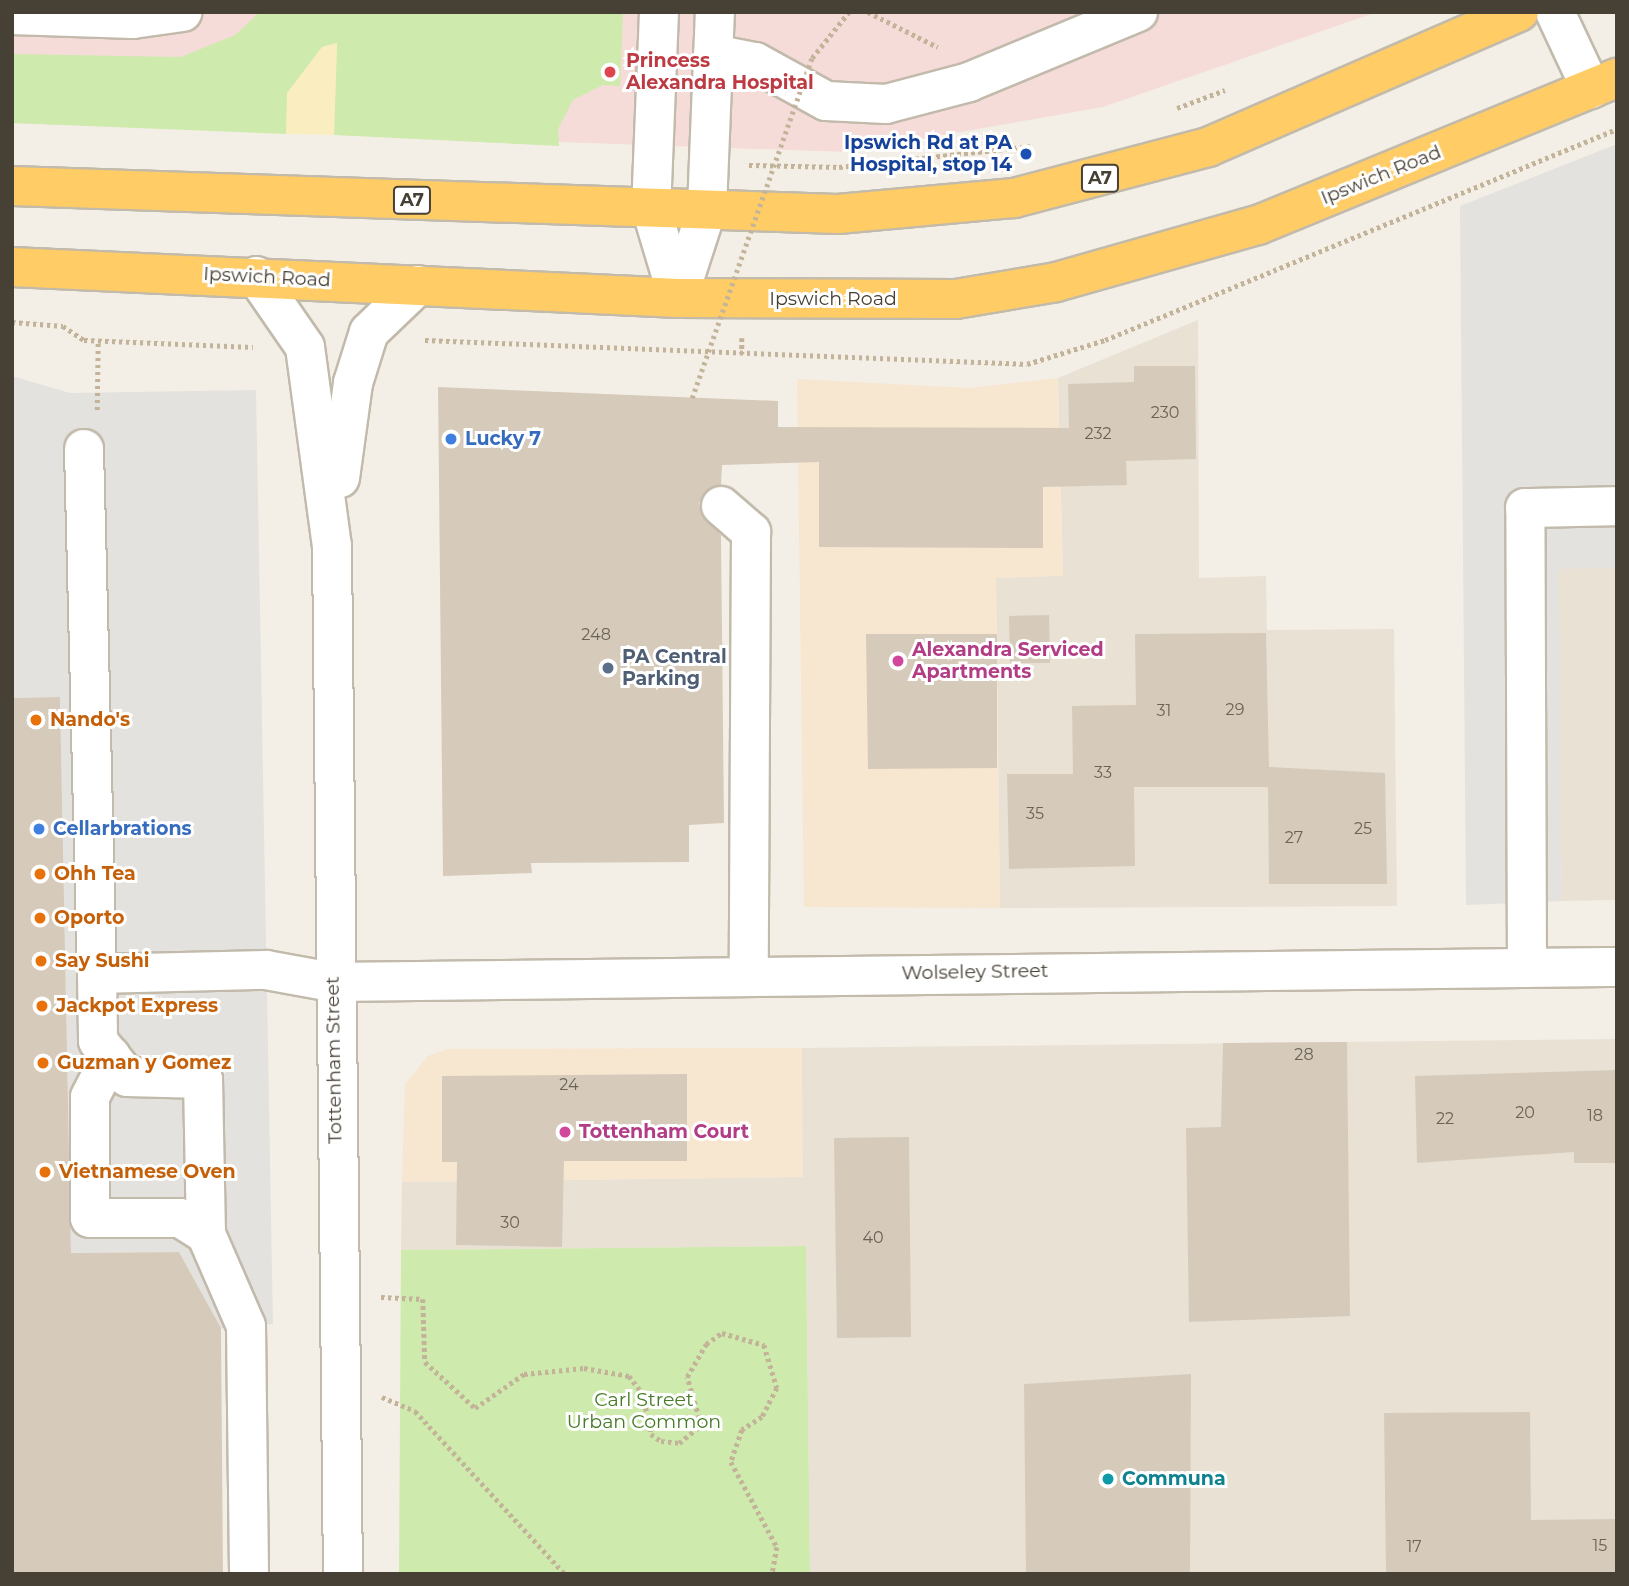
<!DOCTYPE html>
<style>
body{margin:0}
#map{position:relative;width:1629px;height:1586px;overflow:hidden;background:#f4efe6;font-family:Montserrat,sans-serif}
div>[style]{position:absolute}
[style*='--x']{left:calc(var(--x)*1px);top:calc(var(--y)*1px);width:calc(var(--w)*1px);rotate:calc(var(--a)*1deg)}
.residential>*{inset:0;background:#e8e1d4}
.commercial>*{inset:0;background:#f7e6d0}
.medical>*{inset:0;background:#f5dcd9}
.green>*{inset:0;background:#ceeaad}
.sand>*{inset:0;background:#faeec0}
.parking>*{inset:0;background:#e4e2de}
.building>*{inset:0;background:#d6cbbb}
.path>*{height:4.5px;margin-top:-2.25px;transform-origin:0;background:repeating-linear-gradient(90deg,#c2b399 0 3.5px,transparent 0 7px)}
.roads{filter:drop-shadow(2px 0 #c2baab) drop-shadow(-2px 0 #c2baab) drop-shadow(0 2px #c2baab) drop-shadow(0 -2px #c2baab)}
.minor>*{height:38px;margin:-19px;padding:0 19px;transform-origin:19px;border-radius:19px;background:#fff}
.highway>*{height:38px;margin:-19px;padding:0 19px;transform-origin:19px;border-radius:19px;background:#ffcc65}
.path-bridge>*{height:4.5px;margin-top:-2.25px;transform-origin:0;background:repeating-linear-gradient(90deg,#c2b399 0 3.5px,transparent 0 7px)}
.dots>*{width:19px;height:19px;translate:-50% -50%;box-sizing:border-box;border:4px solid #fff;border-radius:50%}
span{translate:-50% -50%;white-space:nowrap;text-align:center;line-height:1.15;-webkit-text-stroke:6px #fff;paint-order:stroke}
.number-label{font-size:16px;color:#6b6356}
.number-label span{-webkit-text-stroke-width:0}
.shield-label span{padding:2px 5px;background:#fff;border:2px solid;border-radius:5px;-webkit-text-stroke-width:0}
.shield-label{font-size:18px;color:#474035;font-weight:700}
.health-label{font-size:19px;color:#be3a42;font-weight:700}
.left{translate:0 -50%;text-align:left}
.transit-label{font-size:19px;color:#164399;font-weight:700}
.right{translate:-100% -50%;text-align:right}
.street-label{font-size:19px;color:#474035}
.shop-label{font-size:19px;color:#366cbe;font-weight:700}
.hotel-label{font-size:19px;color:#b23c85;font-weight:700}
.service-label{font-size:19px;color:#4e5e75;font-weight:700}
.food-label{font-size:19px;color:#c56008;font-weight:700}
.park-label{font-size:19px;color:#467b26}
.culture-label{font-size:19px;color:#0d838f;font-weight:700}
.frame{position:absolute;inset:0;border:14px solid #474035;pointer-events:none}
</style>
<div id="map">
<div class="residential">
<div style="clip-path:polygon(1198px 320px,1199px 578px,1266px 576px,1267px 630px,1394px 629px,1397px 906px,1000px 908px,996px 578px,1063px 575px,1058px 378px)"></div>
<div style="clip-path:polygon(1557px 568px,1617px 568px,1617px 900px,1562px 901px)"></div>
<div style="clip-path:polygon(1617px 1039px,1617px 1574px,810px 1574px,806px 1246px,401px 1250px,402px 1182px,802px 1177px,802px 1048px)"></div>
</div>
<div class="commercial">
<div style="clip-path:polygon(1058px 378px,1063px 576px,996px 578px,1000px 908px,804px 907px,797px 379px,969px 388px)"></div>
<div style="clip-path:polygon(802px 1048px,803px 1177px,402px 1182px,405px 1084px,428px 1056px,447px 1049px)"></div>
</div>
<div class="medical">
<div style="clip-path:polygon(12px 12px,1377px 12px,1103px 107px,846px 152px,12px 123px)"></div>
</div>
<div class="green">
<div style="clip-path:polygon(260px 12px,623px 12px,620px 86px,603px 85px,573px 100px,558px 129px,559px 146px,334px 135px,337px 43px,322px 47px,288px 93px,286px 134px,12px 123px,12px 54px,181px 57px,235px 35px)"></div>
<div style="clip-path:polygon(806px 1246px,810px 1574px,399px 1574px,401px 1250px)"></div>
</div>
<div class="sand">
<div style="clip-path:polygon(337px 43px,334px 135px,286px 134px,287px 93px,322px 47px)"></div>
</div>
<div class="parking">
<div style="clip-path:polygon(1617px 144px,1617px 568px,1558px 569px,1562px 901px,1466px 905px,1460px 206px)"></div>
<div style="clip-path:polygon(12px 376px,70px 393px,256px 390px,273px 1324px,221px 1328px,179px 1252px,71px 1253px,60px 697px,12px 698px)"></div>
</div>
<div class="building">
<div style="clip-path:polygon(1134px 366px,1195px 366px,1196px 459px,1126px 461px,1127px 485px,1043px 487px,1043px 548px,819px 547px,819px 462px,722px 465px,721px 485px,705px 491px,699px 503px,701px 514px,721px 535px,724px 823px,689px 825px,689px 862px,531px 863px,532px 873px,443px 876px,438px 387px,778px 401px,778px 427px,1069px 428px,1068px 384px,1134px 382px)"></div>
<div style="clip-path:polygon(1049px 615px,1050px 663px,1010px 663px,1009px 616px)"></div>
<div style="clip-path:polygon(1266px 633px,1269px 767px,1385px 773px,1387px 884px,1269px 884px,1268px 787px,1134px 787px,1135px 866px,1009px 869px,1007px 774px,1073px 774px,1072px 706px,1136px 705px,1135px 634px)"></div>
<div style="clip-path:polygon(866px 634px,997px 634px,997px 768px,868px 769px)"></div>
<div style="clip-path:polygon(60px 697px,71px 1253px,179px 1252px,221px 1328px,223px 1574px,12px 1574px,12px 698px)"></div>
<div style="clip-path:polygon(1347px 1042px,1350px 1316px,1189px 1322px,1186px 1128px,1221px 1127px,1223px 1043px)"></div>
<div style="clip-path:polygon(1617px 1070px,1617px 1163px,1574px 1163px,1574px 1152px,1417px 1163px,1415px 1076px)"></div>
<div style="clip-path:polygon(687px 1074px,687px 1161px,564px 1161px,562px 1247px,456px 1245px,457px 1162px,442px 1162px,442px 1076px)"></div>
<div style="clip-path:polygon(909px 1137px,911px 1337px,837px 1338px,834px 1138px)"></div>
<div style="clip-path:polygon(1191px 1374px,1190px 1574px,1026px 1574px,1024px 1384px)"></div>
<div style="clip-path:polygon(1530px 1412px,1531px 1520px,1617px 1519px,1617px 1574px,1386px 1574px,1384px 1413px)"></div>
</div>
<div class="path">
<div style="--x:868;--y:12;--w:78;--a:26.6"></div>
<div style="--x:1177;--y:108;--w:51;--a:-20.6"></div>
<div style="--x:749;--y:165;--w:90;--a:1.3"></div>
<div style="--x:839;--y:167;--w:195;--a:-6.2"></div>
<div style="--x:12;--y:322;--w:51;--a:4.5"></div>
<div style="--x:63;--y:326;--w:25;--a:34"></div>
<div style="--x:84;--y:340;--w:169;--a:2.4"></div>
<div style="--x:742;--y:338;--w:16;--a:90"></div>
<div style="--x:425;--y:340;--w:602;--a:2.28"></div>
<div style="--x:1027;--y:364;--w:82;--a:-17.1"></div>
<div style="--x:1105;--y:340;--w:554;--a:-22.4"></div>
<div style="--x:97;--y:410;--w:70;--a:-89.2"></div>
<div style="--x:381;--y:1297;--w:42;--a:2.7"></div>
<div style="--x:423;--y:1299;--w:63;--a:88.2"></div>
<div style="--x:425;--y:1362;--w:68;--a:42.6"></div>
<div style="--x:475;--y:1408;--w:60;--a:-34.8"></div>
<div style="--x:524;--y:1374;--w:60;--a:-5.7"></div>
<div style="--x:584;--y:1368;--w:46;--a:10.1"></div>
<div style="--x:629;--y:1376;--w:23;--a:52"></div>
<div style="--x:643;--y:1394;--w:41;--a:78.7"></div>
<div style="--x:651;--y:1434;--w:12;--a:35"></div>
<div style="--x:661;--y:1441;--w:18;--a:6"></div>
<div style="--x:679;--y:1443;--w:28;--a:-39"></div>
<div style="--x:701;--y:1425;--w:50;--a:-106.3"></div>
<div style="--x:687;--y:1377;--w:38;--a:-60"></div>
<div style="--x:706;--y:1344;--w:19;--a:-35"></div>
<div style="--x:722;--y:1333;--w:44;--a:15.9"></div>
<div style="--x:764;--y:1345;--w:45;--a:73.2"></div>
<div style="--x:777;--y:1388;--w:33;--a:117"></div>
<div style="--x:762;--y:1417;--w:24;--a:147"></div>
<div style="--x:742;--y:1430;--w:34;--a:109"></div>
<div style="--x:731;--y:1462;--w:97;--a:61.6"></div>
<div style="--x:777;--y:1547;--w:27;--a:100"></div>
<div style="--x:382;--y:1397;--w:36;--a:23"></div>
<div style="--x:415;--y:1411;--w:222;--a:47.4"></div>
</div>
<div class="roads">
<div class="minor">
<div style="--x:659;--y:12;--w:196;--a:92.3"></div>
<div style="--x:651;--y:208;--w:94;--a:73.3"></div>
<div style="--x:1555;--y:12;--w:85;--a:64.9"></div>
<div style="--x:12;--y:15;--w:121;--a:1.9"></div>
<div style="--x:133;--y:19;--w:50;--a:-8"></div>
<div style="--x:713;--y:54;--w:43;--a:10.8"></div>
<div style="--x:755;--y:62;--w:81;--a:28.8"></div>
<div style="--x:826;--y:101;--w:60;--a:2.9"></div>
<div style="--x:886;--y:104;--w:86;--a:-14.8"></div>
<div style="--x:969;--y:82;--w:183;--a:-22.5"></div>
<div style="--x:256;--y:276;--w:86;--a:55.4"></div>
<div style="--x:305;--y:347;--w:201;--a:82.3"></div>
<div style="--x:332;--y:546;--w:1028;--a:89.39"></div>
<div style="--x:678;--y:298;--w:94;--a:-72"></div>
<div style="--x:707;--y:209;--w:197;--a:-87.7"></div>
<div style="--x:84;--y:449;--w:525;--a:88.58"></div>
<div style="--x:97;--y:974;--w:169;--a:-1.4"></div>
<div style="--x:266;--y:970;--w:67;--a:10.3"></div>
<div style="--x:332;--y:982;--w:1285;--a:-0.67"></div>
<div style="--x:340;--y:478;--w:96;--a:-82.2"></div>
<div style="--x:353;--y:383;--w:53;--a:-72.6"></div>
<div style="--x:369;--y:332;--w:68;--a:-43.8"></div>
<div style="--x:721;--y:506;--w:40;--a:41"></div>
<div style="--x:751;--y:532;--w:442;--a:90.3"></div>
<div style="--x:1527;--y:968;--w:460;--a:-90.2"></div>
<div style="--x:1525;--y:508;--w:92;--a:-1.2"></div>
<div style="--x:97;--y:974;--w:67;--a:89.1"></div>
<div style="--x:98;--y:1041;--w:46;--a:51.1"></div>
<div style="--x:127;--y:1077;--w:76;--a:1.5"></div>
<div style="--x:203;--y:1079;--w:155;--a:88.9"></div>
<div style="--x:206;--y:1234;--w:100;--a:66.5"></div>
<div style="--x:246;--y:1326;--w:248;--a:89.3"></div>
<div style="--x:111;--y:1056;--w:46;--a:117.1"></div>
<div style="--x:90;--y:1097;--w:121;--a:90"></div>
<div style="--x:90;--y:1218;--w:90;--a:0"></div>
<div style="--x:180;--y:1218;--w:31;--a:32"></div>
</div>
<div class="highway">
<div style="--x:12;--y:186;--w:826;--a:1.94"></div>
<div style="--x:838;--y:214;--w:177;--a:-5.2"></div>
<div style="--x:1014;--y:198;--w:201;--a:-14.7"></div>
<div style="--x:1208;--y:147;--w:339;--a:-23.5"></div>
<div style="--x:12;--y:267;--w:667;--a:2.66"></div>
<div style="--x:678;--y:298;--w:278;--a:0.2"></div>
<div style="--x:956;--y:299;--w:101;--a:-9.6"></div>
<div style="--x:1056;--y:282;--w:210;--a:-15.8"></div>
<div style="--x:1258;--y:225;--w:388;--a:-22.3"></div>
</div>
</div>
<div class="path-bridge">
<div style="--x:692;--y:398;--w:361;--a:-70.6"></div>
<div style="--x:812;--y:58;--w:59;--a:-51.2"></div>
</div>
<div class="dots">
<div style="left:610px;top:72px;background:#e0444e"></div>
<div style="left:1026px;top:154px;background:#1a4fb4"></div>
<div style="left:451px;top:439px;background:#3f7fe0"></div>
<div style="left:898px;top:661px;background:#d1479c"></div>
<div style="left:608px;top:668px;background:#5c6f8a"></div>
<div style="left:36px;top:720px;background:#e8710a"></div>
<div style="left:39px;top:829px;background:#3f7fe0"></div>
<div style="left:40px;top:874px;background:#e8710a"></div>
<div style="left:40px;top:918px;background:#e8710a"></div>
<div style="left:41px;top:961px;background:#e8710a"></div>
<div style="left:42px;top:1006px;background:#e8710a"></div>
<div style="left:43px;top:1063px;background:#e8710a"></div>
<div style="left:565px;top:1132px;background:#d1479c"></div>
<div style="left:45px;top:1172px;background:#e8710a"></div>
<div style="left:1108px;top:1479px;background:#0f9aa8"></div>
</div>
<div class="number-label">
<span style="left:1165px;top:413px">230</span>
<span style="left:1098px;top:434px">232</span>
<span style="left:596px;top:635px">248</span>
<span style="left:1235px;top:710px">29</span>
<span style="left:1164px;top:711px">31</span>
<span style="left:1103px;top:773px">33</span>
<span style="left:1035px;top:814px">35</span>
<span style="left:1363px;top:829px">25</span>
<span style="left:1294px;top:838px">27</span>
<span style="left:1304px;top:1055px">28</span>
<span style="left:569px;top:1085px">24</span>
<span style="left:1525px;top:1113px">20</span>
<span style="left:1595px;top:1116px">18</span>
<span style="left:1445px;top:1119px">22</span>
<span style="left:510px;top:1223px">30</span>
<span style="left:873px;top:1238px">40</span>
<span style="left:1600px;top:1546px">15</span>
<span style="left:1414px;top:1547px">17</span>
</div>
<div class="shield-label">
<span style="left:1100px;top:178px">A7</span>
<span style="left:412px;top:200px">A7</span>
</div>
<div class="health-label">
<span class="left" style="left:626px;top:72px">Princess<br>Alexandra Hospital</span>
</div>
<div class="transit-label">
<span class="right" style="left:1012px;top:154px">Ipswich Rd at PA<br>Hospital, stop 14</span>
</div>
<div class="street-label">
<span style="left:1381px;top:175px;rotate:-22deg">Ipswich Road</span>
<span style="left:267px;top:277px;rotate:3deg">Ipswich Road</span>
<span style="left:833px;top:299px">Ipswich Road</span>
<span style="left:975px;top:972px;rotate:-1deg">Wolseley Street</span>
<span style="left:334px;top:1060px;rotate:-91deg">Tottenham Street</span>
</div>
<div class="shop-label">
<span class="left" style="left:465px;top:439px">Lucky 7</span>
<span class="left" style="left:53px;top:829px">Cellarbrations</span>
</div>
<div class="hotel-label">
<span class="left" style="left:912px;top:661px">Alexandra Serviced<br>Apartments</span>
<span class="left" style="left:579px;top:1132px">Tottenham Court</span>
</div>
<div class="service-label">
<span class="left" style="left:622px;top:668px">PA Central<br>Parking</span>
</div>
<div class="food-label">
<span class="left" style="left:50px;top:720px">Nando's</span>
<span class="left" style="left:54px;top:874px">Ohh Tea</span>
<span class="left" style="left:54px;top:918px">Oporto</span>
<span class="left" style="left:55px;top:961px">Say Sushi</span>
<span class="left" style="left:56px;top:1006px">Jackpot Express</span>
<span class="left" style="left:57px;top:1063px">Guzman y Gomez</span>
<span class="left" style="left:59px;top:1172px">Vietnamese Oven</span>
</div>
<div class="park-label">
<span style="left:644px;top:1411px">Carl Street<br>Urban Common</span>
</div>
<div class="culture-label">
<span class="left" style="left:1122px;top:1479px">Communa</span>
</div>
<div class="frame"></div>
</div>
